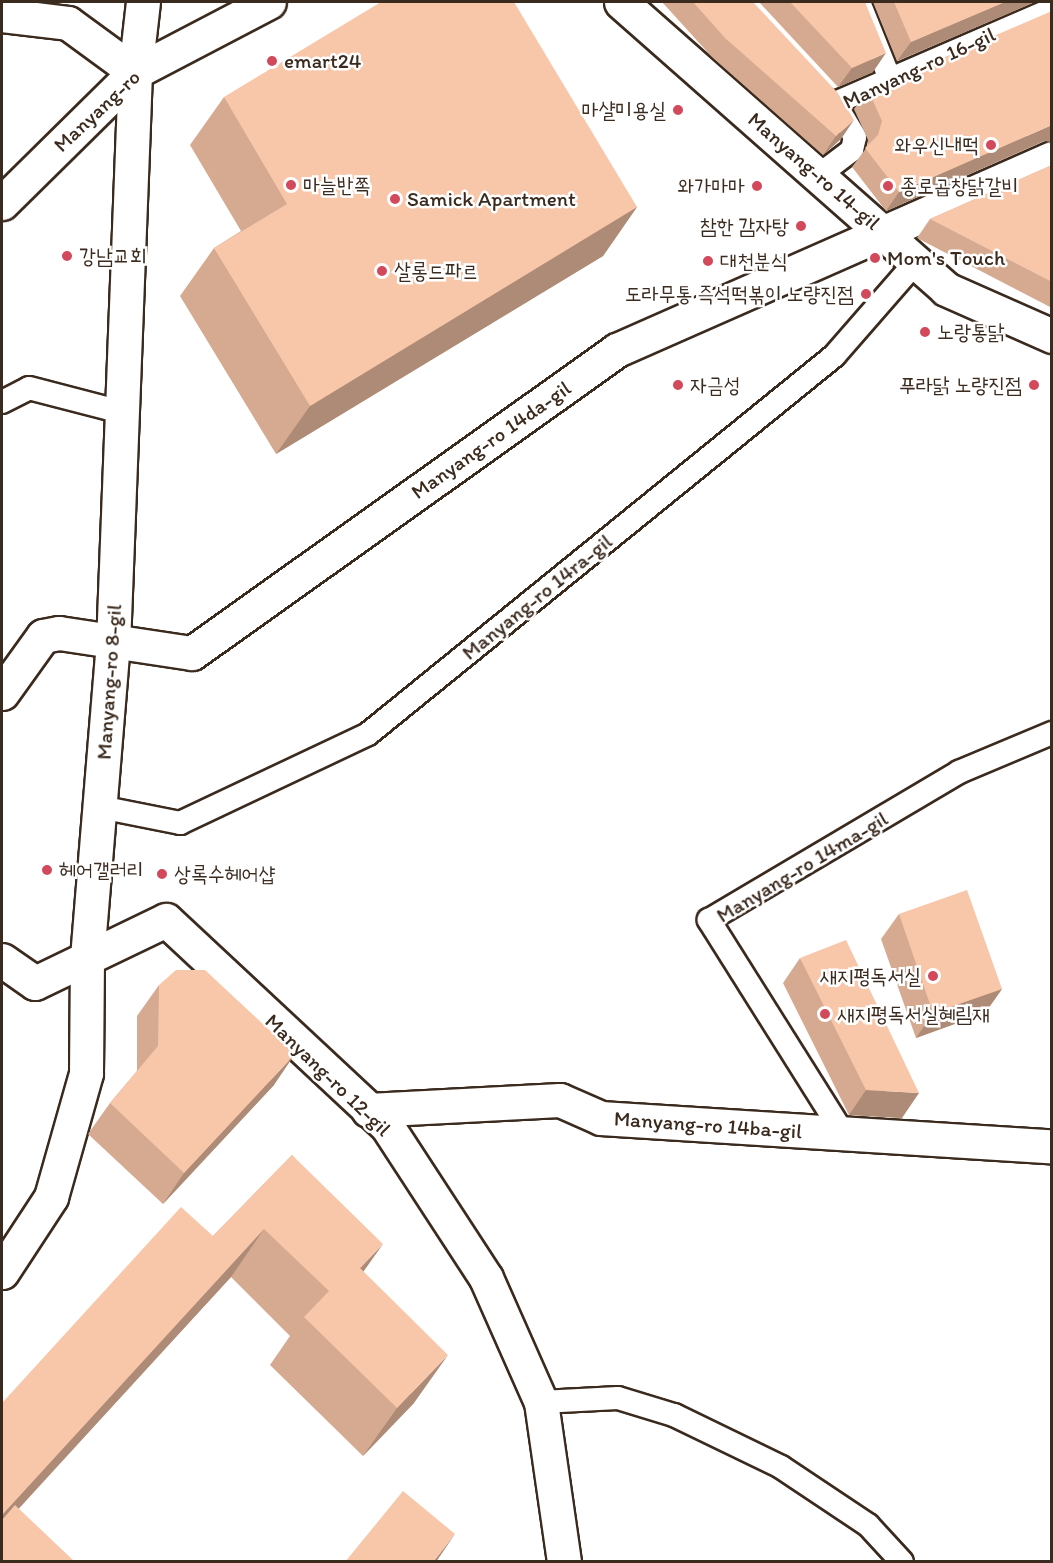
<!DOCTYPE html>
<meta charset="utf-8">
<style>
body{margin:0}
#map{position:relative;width:1053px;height:1563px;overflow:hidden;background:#fff;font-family:Itim,"Poor Story",sans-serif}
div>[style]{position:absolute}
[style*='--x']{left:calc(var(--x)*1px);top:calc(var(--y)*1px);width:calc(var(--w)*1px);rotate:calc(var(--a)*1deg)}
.roads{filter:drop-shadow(2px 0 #3b2a1e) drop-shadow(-2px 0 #3b2a1e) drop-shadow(0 2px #3b2a1e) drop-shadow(0 -2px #3b2a1e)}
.service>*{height:22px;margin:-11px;padding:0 11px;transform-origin:11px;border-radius:11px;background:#fff}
.minor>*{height:33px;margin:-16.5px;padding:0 16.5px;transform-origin:16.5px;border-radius:16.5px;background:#fff}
.tertiary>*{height:33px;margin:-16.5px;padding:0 16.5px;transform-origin:16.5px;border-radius:16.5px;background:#fff}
.wall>*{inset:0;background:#d5aa90}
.shaded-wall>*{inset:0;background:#ae8b76}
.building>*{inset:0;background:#f8c6a8}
.dots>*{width:16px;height:16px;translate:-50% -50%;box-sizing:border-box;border:3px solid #fff;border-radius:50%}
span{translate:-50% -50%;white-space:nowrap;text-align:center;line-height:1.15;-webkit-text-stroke:5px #fff;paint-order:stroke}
.poi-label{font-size:21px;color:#3b2a1e}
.left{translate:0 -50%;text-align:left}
.right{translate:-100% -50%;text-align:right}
.street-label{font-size:21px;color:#3b2a1e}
.frame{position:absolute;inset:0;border:3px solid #3b2a1e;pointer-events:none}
</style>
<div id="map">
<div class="roads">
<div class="service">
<div style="--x:859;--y:2;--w:83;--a:68.1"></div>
<div style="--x:835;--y:103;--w:236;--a:-23.4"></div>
<div style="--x:819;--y:175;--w:41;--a:-37.1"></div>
<div style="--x:852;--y:150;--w:13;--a:-77"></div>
<div style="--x:855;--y:137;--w:41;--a:-121"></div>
<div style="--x:2;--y:402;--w:30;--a:-27"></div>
<div style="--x:29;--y:388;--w:96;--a:14.5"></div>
<div style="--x:100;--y:807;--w:82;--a:11.3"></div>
<div style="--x:180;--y:823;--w:208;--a:-25.3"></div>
<div style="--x:368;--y:734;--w:600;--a:-39.05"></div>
<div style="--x:834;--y:356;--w:125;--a:-48.9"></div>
<div style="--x:843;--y:1133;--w:252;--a:-122.2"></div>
<div style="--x:709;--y:920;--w:291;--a:-30.6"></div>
<div style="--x:959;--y:772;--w:101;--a:-22.8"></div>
<div style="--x:541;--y:1402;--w:77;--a:-3"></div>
<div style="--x:618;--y:1398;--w:59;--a:16.9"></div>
<div style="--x:674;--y:1415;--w:119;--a:25.9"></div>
<div style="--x:781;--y:1467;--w:105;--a:33.7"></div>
<div style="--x:868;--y:1525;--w:50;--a:47.4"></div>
</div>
<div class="minor">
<div style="--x:621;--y:2;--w:434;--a:41.4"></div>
<div style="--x:946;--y:289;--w:116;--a:23.9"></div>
<div style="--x:2;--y:15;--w:66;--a:6.9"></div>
<div style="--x:68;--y:23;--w:83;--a:36.2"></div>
<div style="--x:2;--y:693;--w:70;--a:-54.3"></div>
<div style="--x:43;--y:636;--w:16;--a:-11"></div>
<div style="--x:59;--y:633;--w:134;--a:8.6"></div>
<div style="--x:192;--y:653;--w:522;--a:-35.49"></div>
<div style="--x:617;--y:350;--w:475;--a:-23.8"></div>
<div style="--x:2;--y:960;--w:40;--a:34.9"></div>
<div style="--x:35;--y:983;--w:145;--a:-25.7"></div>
<div style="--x:166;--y:920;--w:302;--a:43"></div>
<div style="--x:387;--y:1126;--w:181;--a:56.9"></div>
<div style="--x:486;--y:1278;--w:136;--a:66.1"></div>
<div style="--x:541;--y:1402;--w:162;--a:81.8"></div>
<div style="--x:368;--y:1110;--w:192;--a:-3"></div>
<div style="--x:560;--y:1100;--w:45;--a:23.7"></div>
<div style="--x:601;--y:1118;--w:452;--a:3.6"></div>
<div style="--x:2;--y:1272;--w:90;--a:-56.8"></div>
<div style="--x:51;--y:1197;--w:129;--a:-74.2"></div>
<div style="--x:86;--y:1073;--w:115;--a:-89.5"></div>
<div style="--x:87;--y:958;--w:314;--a:-85.3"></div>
<div style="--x:113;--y:645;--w:573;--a:-87.8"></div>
<div style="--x:135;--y:72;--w:70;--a:-83.5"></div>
</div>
<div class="tertiary">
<div style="--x:2;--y:203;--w:187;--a:-44.6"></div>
<div style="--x:135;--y:72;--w:151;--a:-27.6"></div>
</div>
</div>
<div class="wall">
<div style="clip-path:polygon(662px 2px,753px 2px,841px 139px,823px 155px,712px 57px)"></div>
<div style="clip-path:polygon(759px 2px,865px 2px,873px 72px,838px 87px)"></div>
<div style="clip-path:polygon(873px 2px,1035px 2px,897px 61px)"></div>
<div style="clip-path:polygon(868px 90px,1044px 141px,886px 211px,852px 167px,867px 147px,868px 140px,854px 109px)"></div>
<div style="clip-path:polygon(224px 97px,637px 207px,603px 256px,276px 454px,180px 296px,214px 248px,241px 231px,190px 145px)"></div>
<div style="clip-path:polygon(1052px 165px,1052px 308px,917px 238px,930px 219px)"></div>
<div style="clip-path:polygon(899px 914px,1002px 989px,985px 1013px,916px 1038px,881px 939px)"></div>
<div style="clip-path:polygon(800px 958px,902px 1118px,849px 1115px,783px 983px)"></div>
<div style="clip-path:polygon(159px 985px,274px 1085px,163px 1204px,88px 1134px,110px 1103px,137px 1071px,137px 1016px)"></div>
<div style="clip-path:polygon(292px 1155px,363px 1271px,414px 1403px,363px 1456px,270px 1365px,290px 1336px,231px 1277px,18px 1508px,2px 1562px,2px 1403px,213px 1236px)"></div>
</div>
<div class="shaded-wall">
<div style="clip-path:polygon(1005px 2px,1035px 2px,897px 61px,911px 42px)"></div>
<div style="clip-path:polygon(886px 53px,873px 72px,838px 87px,852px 68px)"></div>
<div style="clip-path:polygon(854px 120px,841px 139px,823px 155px,836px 136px)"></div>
<div style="clip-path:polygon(1052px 125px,1052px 142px,1044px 141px,886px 211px,899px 192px)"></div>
<div style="clip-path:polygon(637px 207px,603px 256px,276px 454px,310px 406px)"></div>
<div style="clip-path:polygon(1002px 989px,985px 1013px,916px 1038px,933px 1013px)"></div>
<div style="clip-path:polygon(295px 1054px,274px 1085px,163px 1204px,184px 1173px)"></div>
<div style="clip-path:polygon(866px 1090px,919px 1093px,902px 1118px,849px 1115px)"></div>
<div style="clip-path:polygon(264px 1229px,231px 1277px,2px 1527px,2px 1515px)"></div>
<div style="clip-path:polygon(383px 1244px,349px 1292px,360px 1268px)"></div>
<div style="clip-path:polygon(448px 1355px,414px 1403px,363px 1456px,397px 1408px)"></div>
<div style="clip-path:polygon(455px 1534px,436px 1562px,433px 1562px)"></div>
</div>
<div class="building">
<div style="clip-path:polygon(381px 2px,514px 2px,637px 207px,310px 406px,214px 248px,287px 204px,224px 97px)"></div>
<div style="clip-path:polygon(693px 2px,753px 2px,837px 92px,854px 120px,836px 136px,725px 38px)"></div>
<div style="clip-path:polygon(790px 2px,865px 2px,886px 53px,852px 68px)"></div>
<div style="clip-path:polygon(894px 2px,1005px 2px,911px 42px)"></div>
<div style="clip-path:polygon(1052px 11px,1052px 125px,899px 192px,865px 148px,878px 135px,882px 121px,868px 90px)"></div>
<div style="clip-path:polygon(1052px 165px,1052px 282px,930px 219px)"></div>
<div style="clip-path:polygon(967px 890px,1002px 989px,933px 1013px,899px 914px)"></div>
<div style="clip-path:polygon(846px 940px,919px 1093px,866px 1090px,800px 958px)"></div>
<div style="clip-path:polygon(176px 970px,205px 970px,295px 1054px,184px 1173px,110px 1103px,158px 1046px,159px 985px)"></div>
<div style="clip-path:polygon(292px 1155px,383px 1244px,360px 1268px,448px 1355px,397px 1408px,304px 1317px,329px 1291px,264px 1229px,2px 1515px,2px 1403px,181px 1207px,213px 1236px)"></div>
<div style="clip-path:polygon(403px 1491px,455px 1534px,433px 1562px,345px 1562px)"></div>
<div style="clip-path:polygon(15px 1505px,75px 1562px,2px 1562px,2px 1520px)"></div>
</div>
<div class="dots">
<div style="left:272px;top:61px;background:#d1495b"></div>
<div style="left:678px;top:110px;background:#d1495b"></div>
<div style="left:991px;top:145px;background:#d1495b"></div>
<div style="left:291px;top:185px;background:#d1495b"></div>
<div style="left:757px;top:186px;background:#d1495b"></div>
<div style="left:888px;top:186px;background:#d1495b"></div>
<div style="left:395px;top:199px;background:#d1495b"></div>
<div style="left:801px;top:226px;background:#d1495b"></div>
<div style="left:67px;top:256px;background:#d1495b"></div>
<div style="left:875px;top:258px;background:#d1495b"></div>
<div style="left:708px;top:261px;background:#d1495b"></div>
<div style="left:382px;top:271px;background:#d1495b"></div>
<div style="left:866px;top:294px;background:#d1495b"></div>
<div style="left:925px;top:332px;background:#d1495b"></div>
<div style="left:678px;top:385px;background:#d1495b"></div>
<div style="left:1034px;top:385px;background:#d1495b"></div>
<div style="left:47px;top:870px;background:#d1495b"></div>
<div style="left:162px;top:874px;background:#d1495b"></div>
<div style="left:933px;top:976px;background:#d1495b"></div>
<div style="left:825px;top:1014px;background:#d1495b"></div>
</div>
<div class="poi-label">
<span class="left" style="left:284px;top:61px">emart24</span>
<span class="right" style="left:666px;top:110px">마샬미용실</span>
<span class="right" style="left:979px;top:145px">와우신내떡</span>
<span class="left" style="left:303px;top:185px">마늘반쪽</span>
<span class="right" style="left:745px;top:186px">와가마마</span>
<span class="left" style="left:900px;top:186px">종로곱창닭갈비</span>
<span class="left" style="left:407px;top:199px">Samick Apartment</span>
<span class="right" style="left:789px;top:226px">참한 감자탕</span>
<span class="left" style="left:79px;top:256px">강남교회</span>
<span class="left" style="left:887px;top:258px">Mom's Touch</span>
<span class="left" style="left:720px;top:261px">대천분식</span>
<span class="left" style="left:394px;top:271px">살롱드파르</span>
<span class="right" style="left:854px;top:294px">도라무통 즉석떡볶이 노량진점</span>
<span class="left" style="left:937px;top:332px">노랑통닭</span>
<span class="left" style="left:690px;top:385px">자금성</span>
<span class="right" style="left:1022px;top:385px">푸라닭 노량진점</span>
<span class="left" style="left:59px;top:870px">헤어갤러리</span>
<span class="left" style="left:174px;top:874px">상록수헤어샵</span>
<span class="right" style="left:921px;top:976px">새지평독서실</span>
<span class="left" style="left:837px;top:1014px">새지평독서실혜림재</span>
</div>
<div class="street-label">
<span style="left:919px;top:68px;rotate:-25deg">Manyang-ro 16-gil</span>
<span style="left:97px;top:111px;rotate:-43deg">Manyang-ro</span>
<span style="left:814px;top:171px;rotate:41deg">Manyang-ro 14-gil</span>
<span style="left:491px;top:440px;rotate:-35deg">Manyang-ro 14da-gil</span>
<span style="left:537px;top:597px;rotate:-39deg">Manyang-ro 14ra-gil</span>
<span style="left:109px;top:682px;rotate:-86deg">Manyang-ro 8-gil</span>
<span style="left:802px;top:867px;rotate:-31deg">Manyang-ro 14ma-gil</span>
<span style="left:328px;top:1075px;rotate:44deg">Manyang-ro 12-gil</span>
<span style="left:708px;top:1125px;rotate:4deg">Manyang-ro 14ba-gil</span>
</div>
<div class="frame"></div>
</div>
